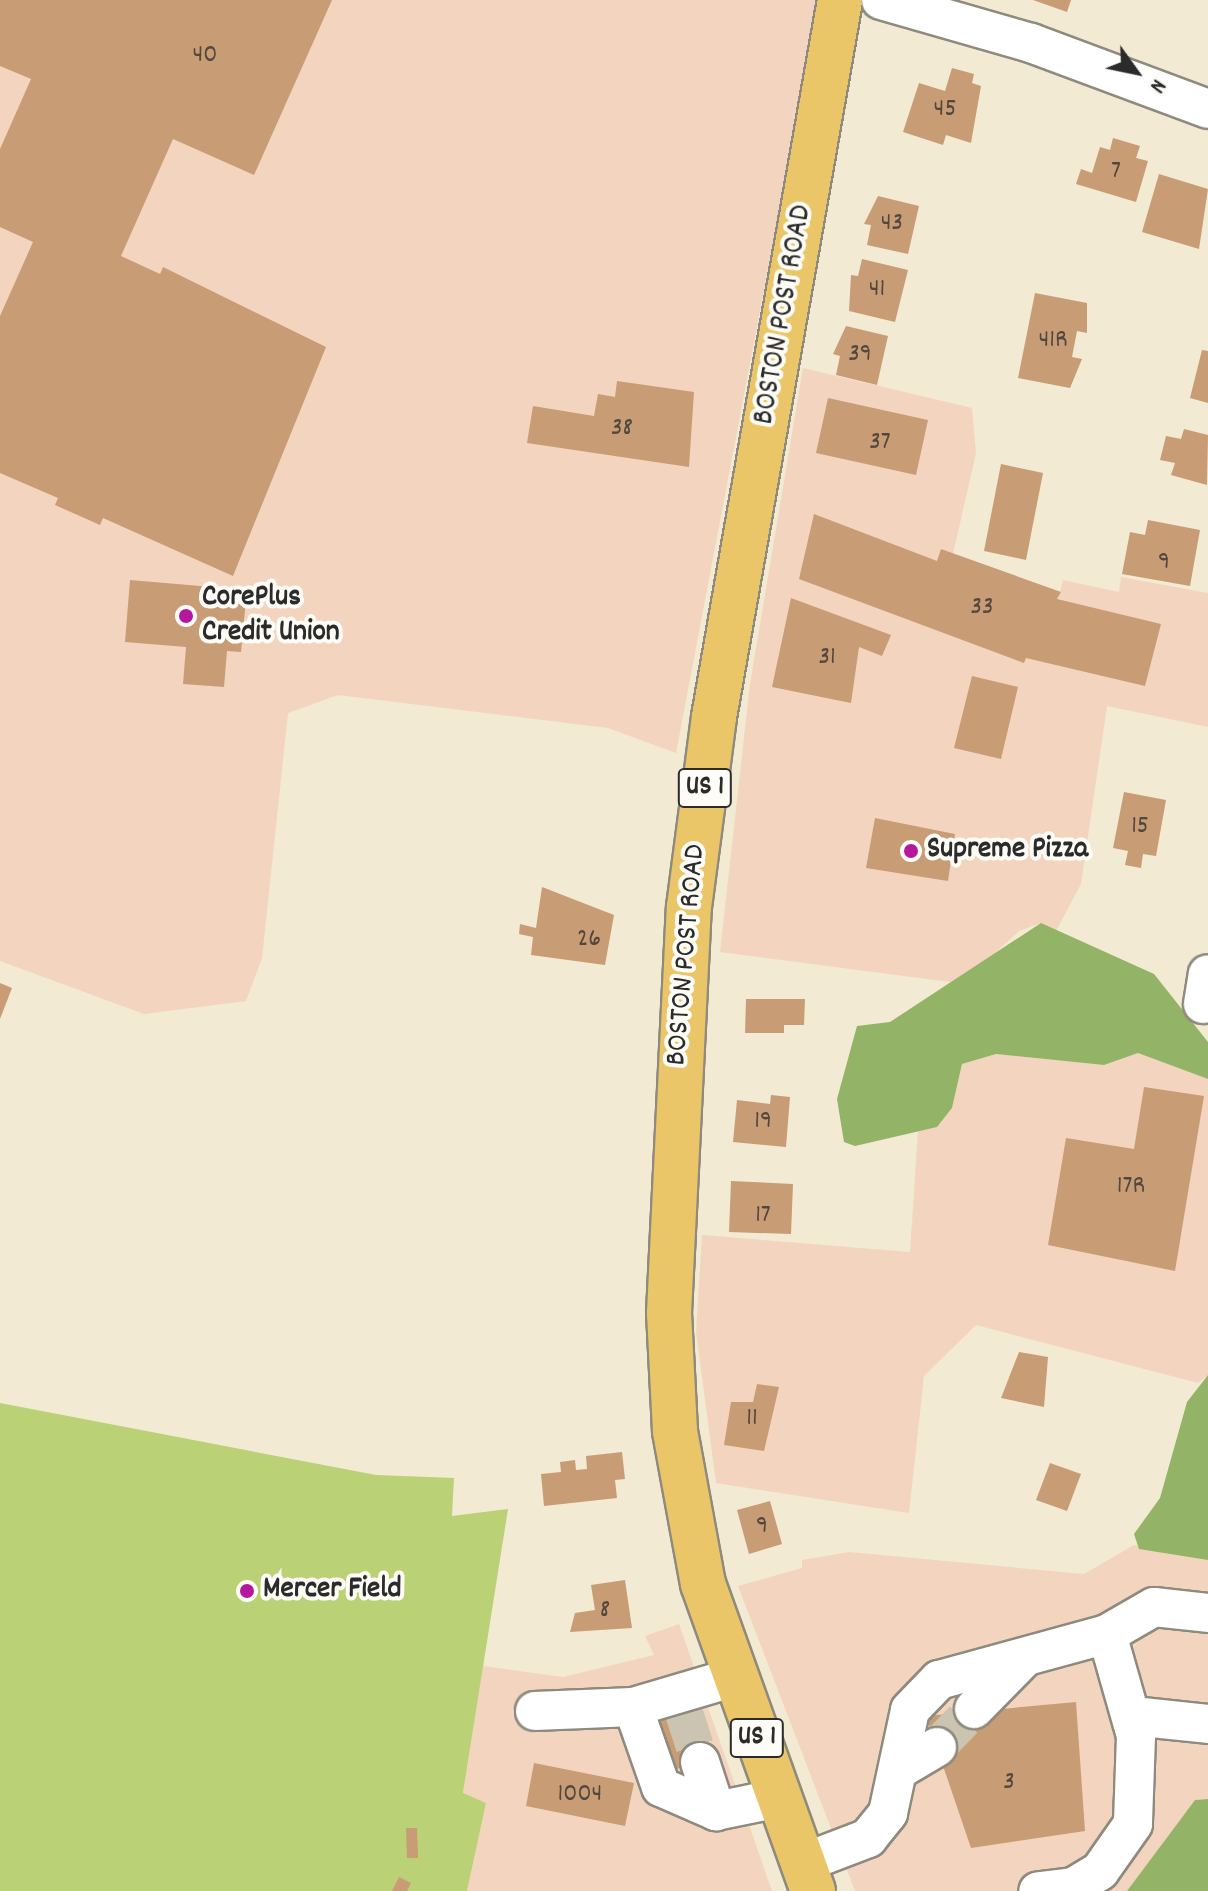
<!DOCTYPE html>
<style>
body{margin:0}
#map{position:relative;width:1208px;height:1891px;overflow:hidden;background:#f2ead2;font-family:Dekko,sans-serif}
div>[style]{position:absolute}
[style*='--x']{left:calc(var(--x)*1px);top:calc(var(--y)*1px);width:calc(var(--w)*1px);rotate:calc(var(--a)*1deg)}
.built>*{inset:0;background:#f3d4bf}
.green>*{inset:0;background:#bad175}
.forest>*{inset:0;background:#93b366}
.building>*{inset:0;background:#c89c75}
.minor-tunnel>*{height:38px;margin-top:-19px;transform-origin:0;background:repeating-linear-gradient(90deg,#cac4b1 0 38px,transparent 0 57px)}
.roads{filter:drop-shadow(2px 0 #8e8a7e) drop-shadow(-2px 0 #8e8a7e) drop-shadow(0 2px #8e8a7e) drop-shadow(0 -2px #8e8a7e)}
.minor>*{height:38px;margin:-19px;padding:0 19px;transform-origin:19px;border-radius:19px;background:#fff}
.major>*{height:44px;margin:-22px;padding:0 22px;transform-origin:22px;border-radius:22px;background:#ebc669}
.dots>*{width:22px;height:22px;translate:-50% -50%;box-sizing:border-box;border:4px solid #fdfcf7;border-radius:50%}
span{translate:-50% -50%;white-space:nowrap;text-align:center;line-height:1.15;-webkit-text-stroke:8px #fdfcf7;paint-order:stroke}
.number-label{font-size:26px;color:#52473e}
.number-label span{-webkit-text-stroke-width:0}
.shield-label span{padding:2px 6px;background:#fdfcf7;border:2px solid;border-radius:6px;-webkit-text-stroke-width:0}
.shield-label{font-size:28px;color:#2b2b2b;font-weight:700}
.street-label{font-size:30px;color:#2b2b2b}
.poi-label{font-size:30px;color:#2b2b2b;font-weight:700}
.left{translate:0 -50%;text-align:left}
.north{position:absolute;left:1096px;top:32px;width:80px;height:80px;-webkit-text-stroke:6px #fdfcf7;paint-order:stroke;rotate:123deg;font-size:22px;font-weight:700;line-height:32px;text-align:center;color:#2b2b2b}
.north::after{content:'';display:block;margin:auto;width:28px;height:36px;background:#2b2b2b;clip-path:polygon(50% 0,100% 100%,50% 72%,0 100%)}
</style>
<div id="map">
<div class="built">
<div style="clip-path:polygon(0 0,819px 0,676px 753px,608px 728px,338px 695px,288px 713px,262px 958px,246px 1001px,144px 1014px,0 961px)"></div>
<div style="clip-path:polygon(803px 368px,972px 408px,976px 453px,953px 554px,1060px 592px,1063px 580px,1119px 592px,1121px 577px,1208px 593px,1208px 727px,1107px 706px,1081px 884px,1056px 931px,1041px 923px,1019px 931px,976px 970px,950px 982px,720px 952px,750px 684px)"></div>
<div style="clip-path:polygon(1138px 1053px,1208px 1079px,1208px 1375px,1198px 1383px,976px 1325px,924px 1376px,909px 1513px,716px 1483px,696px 1332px,702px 1235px,910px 1252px,918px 1131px,937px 1127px,952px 1108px,962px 1064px,996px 1054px,1104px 1065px)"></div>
<div style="clip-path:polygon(1134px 1545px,1208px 1560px,1208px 1799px,1195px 1800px,1127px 1891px,855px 1891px,738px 1586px,802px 1568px,802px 1560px,849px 1552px,1084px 1574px)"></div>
<div style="clip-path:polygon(679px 1624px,772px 1891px,467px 1891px,486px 1803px,463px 1794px,483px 1666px,563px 1677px,654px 1655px,645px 1636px)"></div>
</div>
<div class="green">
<div style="clip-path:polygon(0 1403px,376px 1475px,454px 1478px,452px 1516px,508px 1509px,463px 1793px,486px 1803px,467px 1891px,0 1891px)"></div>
</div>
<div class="forest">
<div style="clip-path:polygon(1041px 923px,1154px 974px,1208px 1042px,1208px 1079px,1138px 1053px,1104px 1065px,996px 1054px,962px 1064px,952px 1108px,937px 1127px,855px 1146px,844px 1142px,837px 1099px,857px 1026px,890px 1022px)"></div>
<div style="clip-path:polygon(1208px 1375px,1208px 1560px,1139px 1549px,1134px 1534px,1160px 1498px,1187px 1402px)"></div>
<div style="clip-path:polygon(1208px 1799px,1208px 1891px,1127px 1891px,1195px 1800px)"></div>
</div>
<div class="building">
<div style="clip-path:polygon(0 0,332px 0,254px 175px,173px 139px,121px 256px,160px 274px,163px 267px,326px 347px,233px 576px,103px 518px,100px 525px,55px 505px,58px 498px,0 473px,0 316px,33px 242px,0 227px,0 149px,31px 79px,0 66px)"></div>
<div style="clip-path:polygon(1033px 0,1071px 0,1067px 12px)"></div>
<div style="clip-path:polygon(952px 68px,974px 74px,972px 83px,981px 86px,971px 143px,946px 135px,943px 145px,903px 132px,919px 83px,945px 91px)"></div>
<div style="clip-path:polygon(1113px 138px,1140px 146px,1136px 158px,1148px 161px,1136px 202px,1076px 184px,1081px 169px,1092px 173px,1100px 147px,1110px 150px)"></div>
<div style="clip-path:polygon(1159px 174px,1208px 189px,1199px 249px,1142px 232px)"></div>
<div style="clip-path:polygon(878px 196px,919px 206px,908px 254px,867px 245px,871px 225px,864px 224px)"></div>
<div style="clip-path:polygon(862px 259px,908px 270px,895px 322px,849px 311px,851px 275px,858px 276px)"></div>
<div style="clip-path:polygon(1035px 293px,1087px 303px,1087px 333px,1077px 331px,1072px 357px,1082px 359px,1070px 388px,1018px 378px)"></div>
<div style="clip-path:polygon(846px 326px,888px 336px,877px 385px,836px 375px,840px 356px,833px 354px)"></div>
<div style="clip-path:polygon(1202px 350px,1208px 351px,1208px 403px,1190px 398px)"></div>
<div style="clip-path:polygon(617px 381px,694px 392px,689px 467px,527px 443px,533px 406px,594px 416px,598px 394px,615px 397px)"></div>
<div style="clip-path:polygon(828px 398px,928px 420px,916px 475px,816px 453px)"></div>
<div style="clip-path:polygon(1184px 429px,1208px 435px,1207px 485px,1171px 475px,1175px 463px,1160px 460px,1166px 436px,1181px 439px)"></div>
<div style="clip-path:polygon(1001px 464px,1043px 473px,1026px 560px,984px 551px)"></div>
<div style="clip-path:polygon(814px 514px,937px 561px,941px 549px,1061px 592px,1057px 599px,1161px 624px,1145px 686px,1026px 658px,1024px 663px,799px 579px)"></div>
<div style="clip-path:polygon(1148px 520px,1200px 530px,1190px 586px,1122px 574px,1130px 532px,1145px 535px)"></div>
<div style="clip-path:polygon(130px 580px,247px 590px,241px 652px,227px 651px,224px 687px,183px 684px,186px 647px,125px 642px)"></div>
<div style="clip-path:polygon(791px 598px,891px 635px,882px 656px,859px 647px,851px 703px,772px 687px)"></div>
<div style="clip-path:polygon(972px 676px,1018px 687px,1001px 759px,954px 748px)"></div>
<div style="clip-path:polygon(1124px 792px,1166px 800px,1156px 856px,1143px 854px,1141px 868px,1125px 865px,1128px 851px,1113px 848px)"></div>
<div style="clip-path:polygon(875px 818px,955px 834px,948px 881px,866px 868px)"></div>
<div style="clip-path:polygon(542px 887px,614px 915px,605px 965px,531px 955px,533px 937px,519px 934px,520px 924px,536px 928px)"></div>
<div style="clip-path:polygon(0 983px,12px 988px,0 1019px)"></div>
<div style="clip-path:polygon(746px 999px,805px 999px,804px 1025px,784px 1025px,784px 1033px,745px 1033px)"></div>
<div style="clip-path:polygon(1144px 1087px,1204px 1096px,1175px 1271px,1048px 1245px,1066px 1138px,1134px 1149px)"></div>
<div style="clip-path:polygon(771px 1095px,790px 1097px,786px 1147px,733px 1142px,737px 1100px,770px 1104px)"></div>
<div style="clip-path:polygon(731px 1181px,793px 1184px,791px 1234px,729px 1232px)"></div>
<div style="clip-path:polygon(1019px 1352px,1048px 1357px,1044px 1407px,1001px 1398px)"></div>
<div style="clip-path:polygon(757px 1384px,779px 1387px,764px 1451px,724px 1445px,731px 1402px,753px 1402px)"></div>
<div style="clip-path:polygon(622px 1452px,625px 1479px,615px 1480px,617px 1498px,544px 1506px,541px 1474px,561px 1472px,560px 1462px,575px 1460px,576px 1470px,587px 1469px,586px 1456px)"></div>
<div style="clip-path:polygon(1050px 1463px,1081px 1474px,1067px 1511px,1036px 1500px)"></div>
<div style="clip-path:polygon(770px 1501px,782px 1544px,749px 1554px,737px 1510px)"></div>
<div style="clip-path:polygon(625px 1580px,632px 1628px,570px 1632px,575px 1613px,595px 1610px,591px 1585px)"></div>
<div style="clip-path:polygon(1076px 1702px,1085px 1831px,971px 1848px,926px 1716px)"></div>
<div style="clip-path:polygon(685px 1709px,702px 1761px,668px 1772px,651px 1721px)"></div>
<div style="clip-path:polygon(534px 1763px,634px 1783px,625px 1826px,526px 1806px)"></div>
<div style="clip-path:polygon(406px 1828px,417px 1828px,418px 1858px,407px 1858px)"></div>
<div style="clip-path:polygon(399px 1877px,411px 1883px,407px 1891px,392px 1891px)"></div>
</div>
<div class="minor-tunnel">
<div style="--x:683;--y:1710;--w:55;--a:71.9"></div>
<div style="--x:937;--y:1747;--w:53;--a:-45.8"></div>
</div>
<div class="roads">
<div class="minor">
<div style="--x:881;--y:0;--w:156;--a:16"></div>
<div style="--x:1031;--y:43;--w:189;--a:20.4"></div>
<div style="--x:1203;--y:1004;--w:30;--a:-81"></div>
<div style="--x:1107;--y:1634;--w:54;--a:-29.9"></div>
<div style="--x:1154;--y:1607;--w:54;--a:6.3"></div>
<div style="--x:735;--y:1677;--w:106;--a:163.6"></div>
<div style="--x:633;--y:1707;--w:85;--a:70.7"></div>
<div style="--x:661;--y:1787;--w:60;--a:23.6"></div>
<div style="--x:716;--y:1811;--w:64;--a:-11.7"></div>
<div style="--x:974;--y:1709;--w:69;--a:-45.6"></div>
<div style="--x:535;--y:1711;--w:98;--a:-2.3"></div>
<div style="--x:1133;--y:1716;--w:75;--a:6.1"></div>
<div style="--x:700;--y:1762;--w:52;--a:71.9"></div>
<div style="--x:900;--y:1769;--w:43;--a:-30.7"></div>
<div style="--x:803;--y:1863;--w:70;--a:-21"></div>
<div style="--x:868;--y:1838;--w:32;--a:-51"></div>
<div style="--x:888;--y:1813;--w:105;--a:-77.9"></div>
<div style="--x:910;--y:1710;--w:42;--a:-46"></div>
<div style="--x:939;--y:1680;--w:174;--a:-15.3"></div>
<div style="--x:1107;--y:1634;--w:106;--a:74.1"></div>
<div style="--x:1136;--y:1736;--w:88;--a:92"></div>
<div style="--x:1133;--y:1824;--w:57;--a:125.1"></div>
<div style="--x:1100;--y:1871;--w:31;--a:149"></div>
<div style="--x:1073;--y:1887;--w:35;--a:173"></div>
</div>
<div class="major">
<div style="--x:813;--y:1891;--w:326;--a:-109.7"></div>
<div style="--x:703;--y:1584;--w:156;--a:-100.4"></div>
<div style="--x:675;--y:1431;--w:118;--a:-92.9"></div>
<div style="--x:669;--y:1313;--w:406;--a:-87.2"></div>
<div style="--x:689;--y:907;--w:192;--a:-82.5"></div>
<div style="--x:714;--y:717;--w:728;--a:-80.03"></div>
</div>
</div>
<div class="dots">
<div style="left:186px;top:616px;background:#b5179e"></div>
<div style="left:911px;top:851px;background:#b5179e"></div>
<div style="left:247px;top:1591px;background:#b5179e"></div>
</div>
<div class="number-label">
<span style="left:205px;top:56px">40</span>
<span style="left:945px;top:110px">45</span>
<span style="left:1116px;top:172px">7</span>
<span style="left:892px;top:224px">43</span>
<span style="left:877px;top:290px">41</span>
<span style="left:1053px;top:341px">41R</span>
<span style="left:860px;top:355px">39</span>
<span style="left:622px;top:429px">38</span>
<span style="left:880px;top:443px">37</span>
<span style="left:1164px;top:563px">9</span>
<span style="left:982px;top:608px">33</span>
<span style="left:827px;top:658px">31</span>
<span style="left:1140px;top:827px">15</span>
<span style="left:589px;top:940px">26</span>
<span style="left:763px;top:1122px">19</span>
<span style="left:1131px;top:1187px">17R</span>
<span style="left:763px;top:1216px">17</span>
<span style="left:752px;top:1419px">11</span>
<span style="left:762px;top:1527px">9</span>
<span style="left:605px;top:1611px">8</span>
<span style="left:1009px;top:1783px">3</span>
<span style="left:580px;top:1795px">1004</span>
</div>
<div class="shield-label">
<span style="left:705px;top:788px">US 1</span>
<span style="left:757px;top:1738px">US 1</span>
</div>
<div class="street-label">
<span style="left:785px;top:315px;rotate:-80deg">BOSTON POST ROAD</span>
<span style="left:688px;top:955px;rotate:-85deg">BOSTON POST ROAD</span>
</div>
<div class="poi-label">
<span class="left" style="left:202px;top:616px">CorePlus<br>Credit Union</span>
<span class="left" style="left:927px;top:851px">Supreme Pizza</span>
<span class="left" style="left:263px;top:1591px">Mercer Field</span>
</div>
<div class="north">N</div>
</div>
